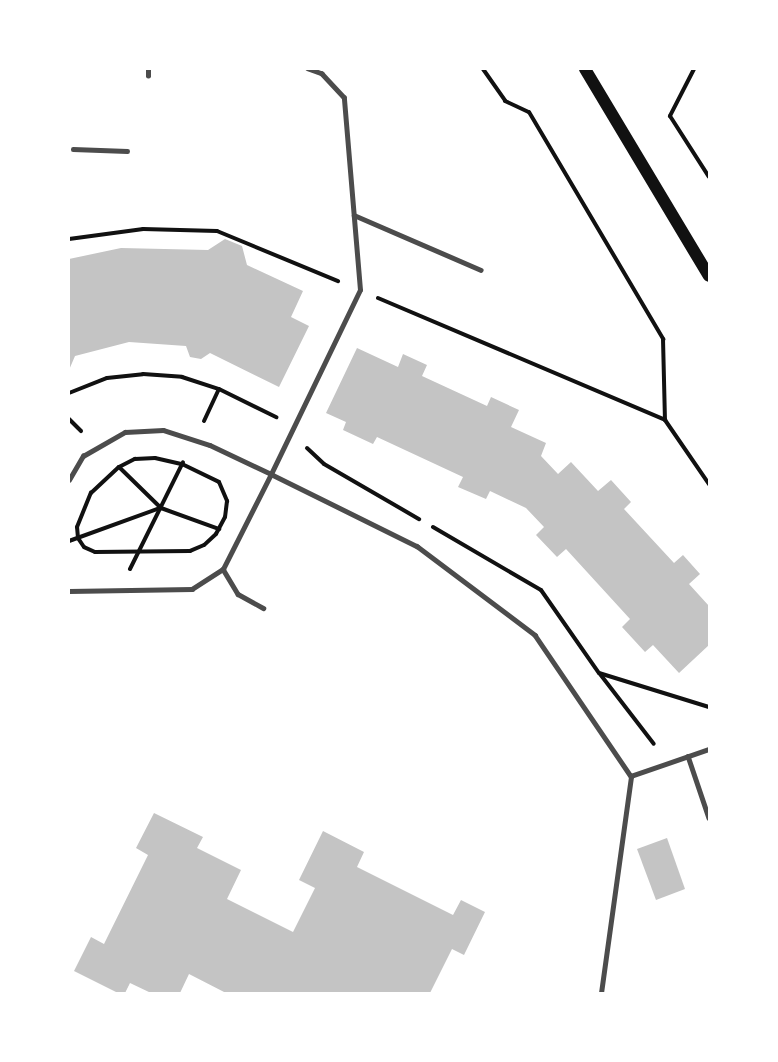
<!DOCTYPE html>
<style>
body{margin:0}
#map{position:relative;width:778px;height:1062px;overflow:hidden;background:#fff;font-family:"Nunito Sans",sans-serif}
div>[style]{position:absolute}
[style*='--x']{left:calc(var(--x)*1px);top:calc(var(--y)*1px);width:calc(var(--w)*1px);rotate:calc(var(--a)*1deg)}
.building>*{inset:0;background:#c4c4c4}
.path>*{height:4px;margin:-2px;padding:0 2px;transform-origin:2px;border-radius:2px;background:#111}
.service>*{height:4.5px;margin:-2.25px;padding:0 2.25px;transform-origin:2.25px;border-radius:2.25px;background:#4c4c4c}
.secondary>*{height:12px;margin:-6px;padding:0 6px;transform-origin:6px;border-radius:6px;background:#111}
span{translate:-50% -50%;white-space:nowrap;text-align:center;line-height:1.15;-webkit-text-stroke:4.5px #fff;paint-order:stroke}
.frame{position:absolute;inset:0;border:70px solid #fff;pointer-events:none}
</style>
<div id="map">
<div class="building">
<div style="clip-path:polygon(225px 239px,242px 246px,247px 265px,303px 291px,291px 317px,309px 326px,279px 387px,210px 353px,201px 359px,190px 357px,186px 346px,129px 342px,75px 356px,69px 370px,69px 259px,121px 248px,208px 250px)"></div>
<div style="clip-path:polygon(357px 348px,398px 367px,403px 354px,427px 365px,422px 376px,487px 406px,491px 397px,519px 410px,511px 427px,546px 443px,541px 456px,558px 474px,571px 462px,598px 491px,611px 480px,631px 502px,624px 509px,674px 563px,683px 555px,700px 574px,689px 584px,709px 606px,709px 645px,679px 673px,653px 645px,645px 652px,622px 627px,630px 619px,566px 549px,557px 557px,536px 535px,544px 527px,526px 508px,490px 491px,486px 499px,458px 487px,463px 477px,377px 437px,373px 444px,343px 430px,346px 422px,326px 413px)"></div>
<div style="clip-path:polygon(154px 813px,203px 837px,197px 848px,241px 870px,227px 899px,293px 932px,315px 888px,299px 880px,323px 831px,364px 852px,357px 867px,453px 915px,461px 900px,485px 912px,464px 955px,452px 949px,430px 993px,226px 993px,189px 974px,180px 993px,151px 993px,130px 983px,125px 993px,118px 993px,74px 971px,91px 937px,104px 944px,148px 855px,136px 848px)"></div>
<div style="clip-path:polygon(667px 838px,685px 889px,656px 900px,637px 849px)"></div>
</div>
<div class="path">
<div style="--x:483;--y:69;--w:39;--a:55"></div>
<div style="--x:505;--y:101;--w:26;--a:25"></div>
<div style="--x:529;--y:112;--w:264;--a:59.4"></div>
<div style="--x:663;--y:339;--w:81;--a:88.6"></div>
<div style="--x:694;--y:69;--w:53;--a:117.1"></div>
<div style="--x:670;--y:116;--w:72;--a:57.4"></div>
<div style="--x:69;--y:239;--w:75;--a:-7.7"></div>
<div style="--x:143;--y:229;--w:74;--a:1.5"></div>
<div style="--x:217;--y:231;--w:131;--a:22.5"></div>
<div style="--x:378;--y:298;--w:312;--a:23"></div>
<div style="--x:665;--y:420;--w:78;--a:55.5"></div>
<div style="--x:69;--y:393;--w:41;--a:-21.5"></div>
<div style="--x:107;--y:378;--w:36;--a:-6"></div>
<div style="--x:143;--y:374;--w:39;--a:4"></div>
<div style="--x:182;--y:377;--w:39;--a:18"></div>
<div style="--x:219;--y:389;--w:64;--a:26.2"></div>
<div style="--x:69;--y:419;--w:17;--a:45"></div>
<div style="--x:204;--y:421;--w:35;--a:-65"></div>
<div style="--x:307;--y:448;--w:23;--a:43"></div>
<div style="--x:324;--y:464;--w:110;--a:30.1"></div>
<div style="--x:155;--y:458;--w:28;--a:13"></div>
<div style="--x:182;--y:464;--w:41;--a:25.9"></div>
<div style="--x:219;--y:482;--w:21;--a:67"></div>
<div style="--x:227;--y:501;--w:16;--a:97"></div>
<div style="--x:225;--y:517;--w:19;--a:118"></div>
<div style="--x:216;--y:534;--w:16;--a:137"></div>
<div style="--x:204;--y:545;--w:15;--a:157"></div>
<div style="--x:190;--y:551;--w:95;--a:179.4"></div>
<div style="--x:95;--y:552;--w:12;--a:-156"></div>
<div style="--x:84;--y:547;--w:11;--a:-124"></div>
<div style="--x:78;--y:538;--w:11;--a:-95"></div>
<div style="--x:77;--y:527;--w:37;--a:-68"></div>
<div style="--x:91;--y:493;--w:38;--a:-43"></div>
<div style="--x:119;--y:467;--w:18;--a:-27"></div>
<div style="--x:135;--y:459;--w:20;--a:-3"></div>
<div style="--x:119;--y:467;--w:59;--a:44.3"></div>
<div style="--x:161;--y:508;--w:62;--a:19.9"></div>
<div style="--x:433;--y:527;--w:125;--a:30.3"></div>
<div style="--x:541;--y:590;--w:101;--a:55.1"></div>
<div style="--x:599;--y:673;--w:115;--a:17.2"></div>
<div style="--x:69;--y:541;--w:97;--a:-19.9"></div>
<div style="--x:130;--y:569;--w:119;--a:-63.6"></div>
<div style="--x:600;--y:674;--w:88;--a:52.4"></div>
</div>
<div class="service">
<div style="--x:148;--y:76;--w:7;--a:-90"></div>
<div style="--x:73;--y:149;--w:54;--a:2.1"></div>
<div style="--x:354;--y:215;--w:138;--a:23.4"></div>
<div style="--x:69;--y:480;--w:28;--a:-60"></div>
<div style="--x:83;--y:456;--w:48;--a:-29.7"></div>
<div style="--x:125;--y:432;--w:38;--a:-3"></div>
<div style="--x:163;--y:430;--w:49;--a:17.7"></div>
<div style="--x:210;--y:445;--w:68;--a:25.4"></div>
<div style="--x:271;--y:474;--w:204;--a:-64.2"></div>
<div style="--x:360;--y:290;--w:193;--a:-94.8"></div>
<div style="--x:344;--y:98;--w:33;--a:-133"></div>
<div style="--x:322;--y:74;--w:15;--a:-160"></div>
<div style="--x:223;--y:569;--w:29;--a:59"></div>
<div style="--x:238;--y:594;--w:29;--a:29"></div>
<div style="--x:69;--y:591;--w:123;--a:-0.9"></div>
<div style="--x:192;--y:589;--w:37;--a:-33"></div>
<div style="--x:223;--y:569;--w:106;--a:-63.2"></div>
<div style="--x:271;--y:474;--w:163;--a:26.3"></div>
<div style="--x:417;--y:546;--w:148;--a:37"></div>
<div style="--x:535;--y:635;--w:171;--a:55.8"></div>
<div style="--x:631;--y:776;--w:83;--a:-19.1"></div>
<div style="--x:688;--y:756;--w:65;--a:71.3"></div>
<div style="--x:601;--y:993;--w:219;--a:-82.1"></div>
</div>
<div class="secondary">
<div style="--x:585;--y:69;--w:241;--a:59.1"></div>
</div>
<div class="frame"></div>
</div>
